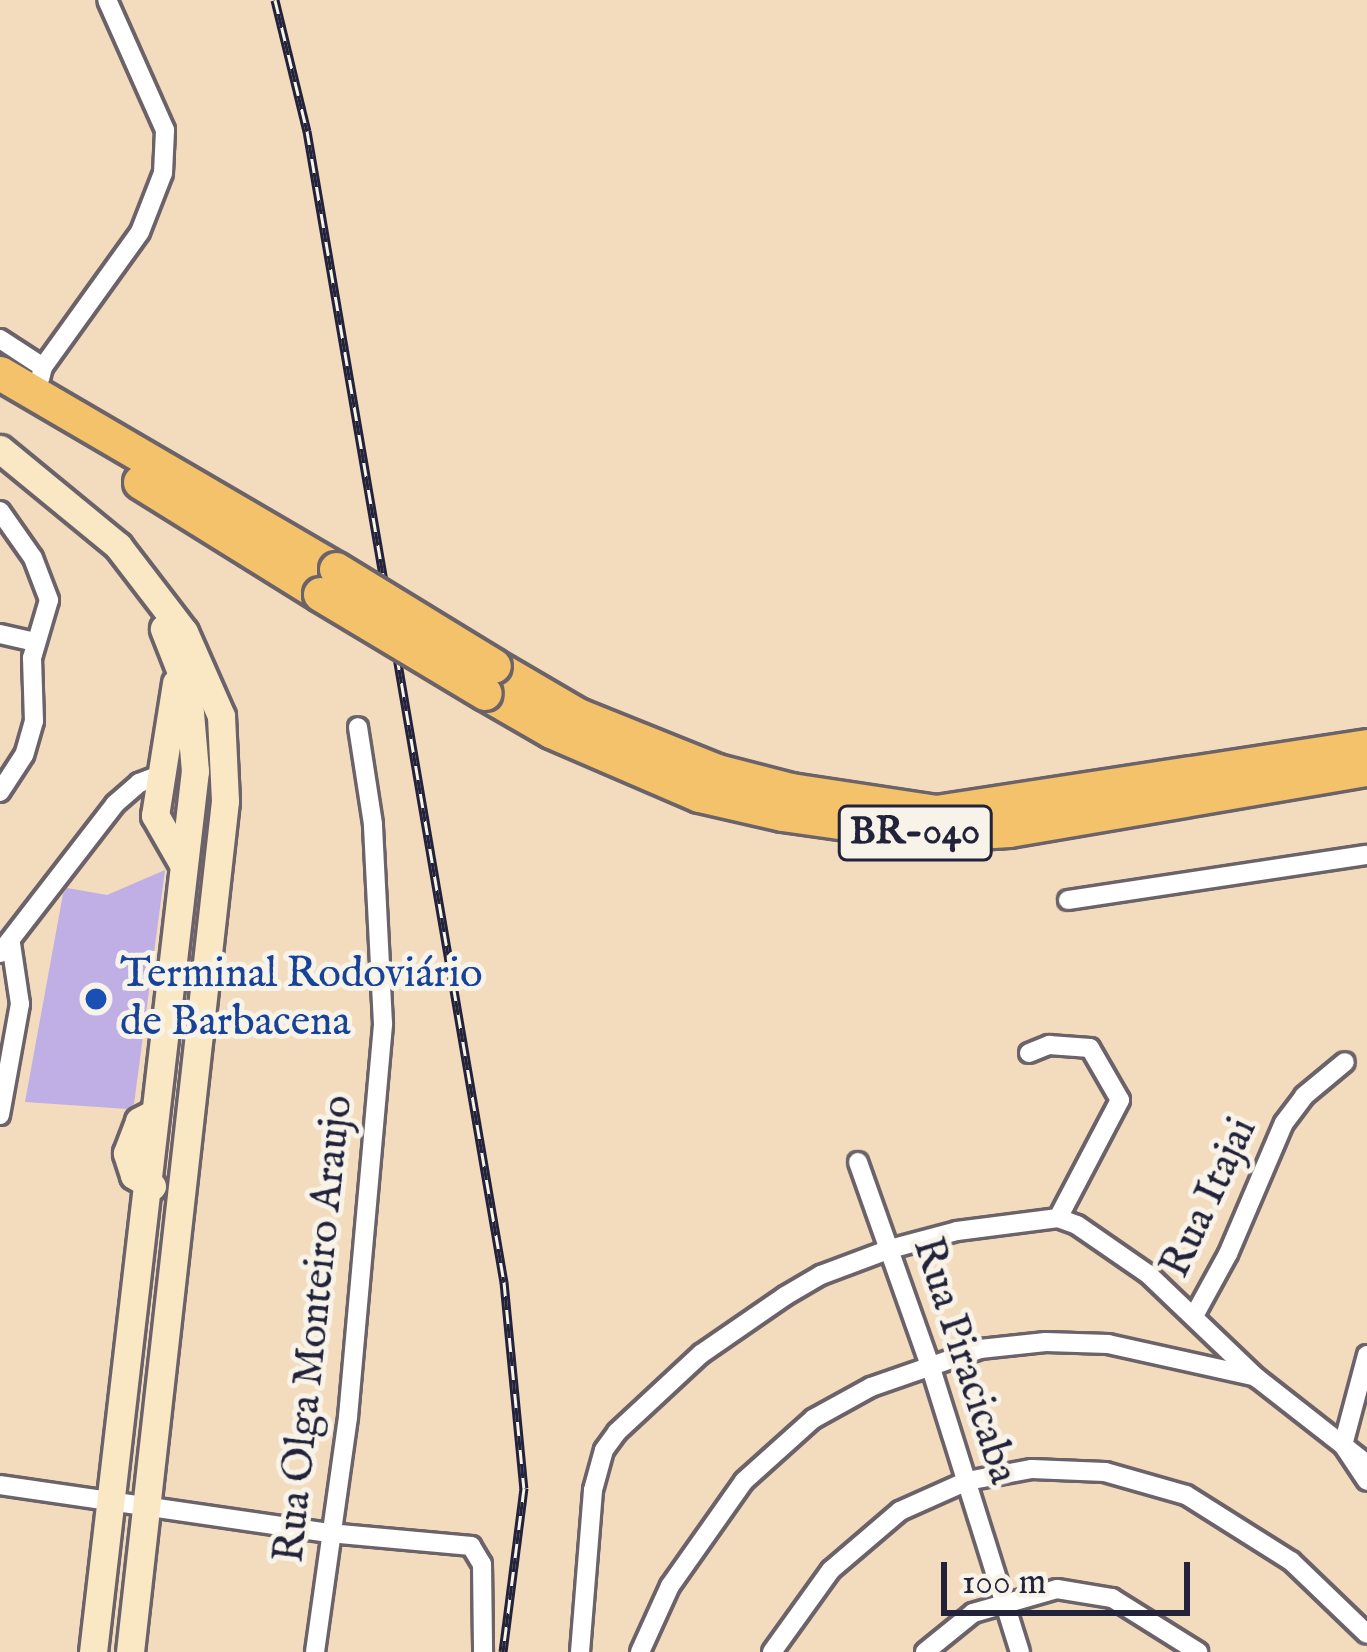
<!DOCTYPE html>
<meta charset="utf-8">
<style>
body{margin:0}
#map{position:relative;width:1367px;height:1652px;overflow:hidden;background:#f3dbbe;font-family:"IM FELL English",serif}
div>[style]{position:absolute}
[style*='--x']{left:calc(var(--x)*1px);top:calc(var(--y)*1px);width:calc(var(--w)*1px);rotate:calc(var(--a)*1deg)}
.building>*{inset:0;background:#bfafe4}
.roads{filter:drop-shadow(3px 0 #6b6369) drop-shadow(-3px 0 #6b6369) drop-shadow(0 3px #6b6369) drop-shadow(0 -3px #6b6369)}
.minor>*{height:18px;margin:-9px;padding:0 9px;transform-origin:9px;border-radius:9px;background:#fff}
.secondary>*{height:27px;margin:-13.5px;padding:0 13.5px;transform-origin:13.5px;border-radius:13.5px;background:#fae7c3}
.motorway>*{height:33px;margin:-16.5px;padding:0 16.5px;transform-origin:16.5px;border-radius:16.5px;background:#f3c26a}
.rail>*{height:9px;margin-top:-4.5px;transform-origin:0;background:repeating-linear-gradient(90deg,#f7f3e8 0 14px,#22223b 0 28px);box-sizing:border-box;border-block:3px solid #22223b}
.bridges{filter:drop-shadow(3px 0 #6b6369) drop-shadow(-3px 0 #6b6369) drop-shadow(0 3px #6b6369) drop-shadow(0 -3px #6b6369)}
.motorway-bridge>*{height:33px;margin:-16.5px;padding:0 16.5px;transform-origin:16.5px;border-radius:16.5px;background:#f3c26a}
.dots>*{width:33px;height:33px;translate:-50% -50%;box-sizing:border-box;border:6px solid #f7f3e8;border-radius:50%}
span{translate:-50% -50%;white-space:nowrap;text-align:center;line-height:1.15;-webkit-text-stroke:10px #f7f3e8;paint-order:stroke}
.shield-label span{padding:3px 9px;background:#f7f3e8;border:3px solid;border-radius:9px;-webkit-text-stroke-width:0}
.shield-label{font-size:39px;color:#22223b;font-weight:700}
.transit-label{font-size:42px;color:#164399}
.left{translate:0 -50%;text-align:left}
.street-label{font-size:42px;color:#22223b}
.scale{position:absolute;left:941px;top:1562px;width:249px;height:54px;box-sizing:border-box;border:6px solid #22223b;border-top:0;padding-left:15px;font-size:36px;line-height:42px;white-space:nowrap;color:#22223b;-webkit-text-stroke:9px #f7f3e8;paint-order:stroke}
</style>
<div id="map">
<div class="building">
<div style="clip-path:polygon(165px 870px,134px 1104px,127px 1109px,25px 1102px,63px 894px,67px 888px,107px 895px)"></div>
</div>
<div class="roads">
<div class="minor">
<div style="--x:0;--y:339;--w:51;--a:33.1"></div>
<div style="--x:43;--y:367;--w:12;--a:104"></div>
<div style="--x:43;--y:367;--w:166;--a:-54.3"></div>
<div style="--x:140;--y:232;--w:63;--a:-68.7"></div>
<div style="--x:163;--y:173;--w:43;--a:-87.3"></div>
<div style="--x:165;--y:130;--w:142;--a:-114"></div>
<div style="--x:0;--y:511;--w:57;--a:54.9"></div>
<div style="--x:33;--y:558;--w:45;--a:69.1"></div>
<div style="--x:49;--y:600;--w:60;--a:106.3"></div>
<div style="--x:32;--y:658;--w:63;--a:88.2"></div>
<div style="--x:34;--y:721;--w:35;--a:106"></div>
<div style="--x:24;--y:755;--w:44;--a:123"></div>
<div style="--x:0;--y:634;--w:36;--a:13"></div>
<div style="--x:1068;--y:900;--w:302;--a:-8.6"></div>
<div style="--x:0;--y:953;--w:188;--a:-52.3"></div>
<div style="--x:115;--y:804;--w:32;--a:-41"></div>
<div style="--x:139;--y:783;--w:22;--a:-21"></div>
<div style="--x:1029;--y:1053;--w:22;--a:-22"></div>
<div style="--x:1049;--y:1045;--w:41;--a:4.2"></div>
<div style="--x:1090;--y:1048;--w:60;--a:60"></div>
<div style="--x:1120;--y:1100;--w:133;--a:117.7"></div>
<div style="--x:0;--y:1115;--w:113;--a:-79.8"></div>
<div style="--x:20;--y:1004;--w:61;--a:-98.5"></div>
<div style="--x:858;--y:1162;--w:215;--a:70.5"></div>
<div style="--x:930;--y:1365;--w:301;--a:72.6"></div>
<div style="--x:1194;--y:1316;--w:71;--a:-61.3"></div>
<div style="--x:1228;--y:1254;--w:142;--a:-66.9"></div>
<div style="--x:1284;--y:1123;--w:34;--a:-53"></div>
<div style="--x:1304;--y:1096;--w:53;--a:-39.7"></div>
<div style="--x:1367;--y:1355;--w:93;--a:104.9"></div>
<div style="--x:1343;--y:1445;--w:43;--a:56.3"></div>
<div style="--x:0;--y:1485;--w:332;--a:8.3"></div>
<div style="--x:329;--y:1533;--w:143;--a:5.2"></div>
<div style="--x:471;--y:1546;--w:21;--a:59"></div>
<div style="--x:482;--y:1564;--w:88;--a:89.3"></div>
<div style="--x:315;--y:1652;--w:237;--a:-82"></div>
<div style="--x:348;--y:1417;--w:395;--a:-84.9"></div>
<div style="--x:383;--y:1024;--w:200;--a:-92.9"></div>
<div style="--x:373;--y:824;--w:98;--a:-98.8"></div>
<div style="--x:580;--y:1652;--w:163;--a:-85.4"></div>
<div style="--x:593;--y:1490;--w:41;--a:-74.6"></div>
<div style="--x:604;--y:1450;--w:22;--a:-54"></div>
<div style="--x:617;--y:1432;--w:115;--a:-42.9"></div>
<div style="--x:701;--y:1354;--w:102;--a:-34.6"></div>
<div style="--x:785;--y:1296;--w:42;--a:-30.3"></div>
<div style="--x:821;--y:1275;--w:74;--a:-20.6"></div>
<div style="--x:890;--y:1249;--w:69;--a:-15"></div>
<div style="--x:957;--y:1231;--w:102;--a:-7.3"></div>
<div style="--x:1058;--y:1218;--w:20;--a:20"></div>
<div style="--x:1077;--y:1225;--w:86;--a:34.6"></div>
<div style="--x:1148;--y:1274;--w:151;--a:43.7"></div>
<div style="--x:1257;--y:1378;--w:140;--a:38"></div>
<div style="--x:640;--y:1652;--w:72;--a:-65.6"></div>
<div style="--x:670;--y:1586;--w:128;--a:-54.8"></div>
<div style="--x:744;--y:1481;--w:93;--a:-41.9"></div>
<div style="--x:813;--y:1419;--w:66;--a:-28.9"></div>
<div style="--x:871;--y:1387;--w:115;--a:-19.2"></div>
<div style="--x:980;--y:1349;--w:66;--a:-6.1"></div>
<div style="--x:1046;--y:1342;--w:62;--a:1.8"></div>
<div style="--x:1108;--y:1344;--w:148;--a:12.5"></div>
<div style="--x:772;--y:1652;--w:101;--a:-54.3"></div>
<div style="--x:831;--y:1570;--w:91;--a:-40.5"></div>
<div style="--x:900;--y:1511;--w:73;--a:-24.1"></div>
<div style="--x:967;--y:1481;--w:66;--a:-10.5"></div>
<div style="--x:1032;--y:1469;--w:73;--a:2.4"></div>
<div style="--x:1105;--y:1472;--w:84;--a:15.9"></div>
<div style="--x:1186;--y:1495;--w:124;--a:32.2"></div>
<div style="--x:1291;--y:1561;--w:105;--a:43.8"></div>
<div style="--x:925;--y:1652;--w:62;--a:-39.1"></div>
<div style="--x:973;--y:1613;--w:87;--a:-15.9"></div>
<div style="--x:1057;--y:1589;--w:56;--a:9.3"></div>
<div style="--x:1112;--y:1598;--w:102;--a:32.1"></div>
</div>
<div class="secondary">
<div style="--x:0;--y:449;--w:153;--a:39.4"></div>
<div style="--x:118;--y:546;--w:108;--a:52.5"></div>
<div style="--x:184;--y:632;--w:92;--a:66.2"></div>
<div style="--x:221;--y:716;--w:85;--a:87.3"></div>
<div style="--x:225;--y:801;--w:856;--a:96.37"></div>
<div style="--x:176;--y:683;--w:134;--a:99"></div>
<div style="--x:155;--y:815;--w:56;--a:60.3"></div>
<div style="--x:152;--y:1186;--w:21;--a:-149"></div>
<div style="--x:134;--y:1175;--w:23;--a:-108"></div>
<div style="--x:127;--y:1153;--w:34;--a:-69"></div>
<div style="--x:139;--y:1121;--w:18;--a:-27"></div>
<div style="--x:93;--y:1652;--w:887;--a:-83.4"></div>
<div style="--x:195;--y:771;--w:81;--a:-94.9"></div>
<div style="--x:188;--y:690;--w:66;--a:-111.5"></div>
</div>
<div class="motorway">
<div style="--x:0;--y:373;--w:389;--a:30.3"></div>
<div style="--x:140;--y:482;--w:212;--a:31.9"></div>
<div style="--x:494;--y:666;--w:97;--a:30.3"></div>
<div style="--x:578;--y:715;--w:150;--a:21.9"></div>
<div style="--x:717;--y:771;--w:76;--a:14.4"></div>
<div style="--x:791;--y:790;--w:147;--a:8.6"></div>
<div style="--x:936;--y:812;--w:436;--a:-8.7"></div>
<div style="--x:485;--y:693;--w:76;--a:29.9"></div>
<div style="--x:551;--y:731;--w:161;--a:23.4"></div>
<div style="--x:699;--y:795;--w:85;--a:12.9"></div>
<div style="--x:782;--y:814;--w:150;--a:8"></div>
<div style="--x:931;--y:835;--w:78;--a:-3.7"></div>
<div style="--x:1009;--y:830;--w:363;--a:-9.7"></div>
</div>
</div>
<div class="rail">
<div style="--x:275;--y:0;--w:135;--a:76.3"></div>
<div style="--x:307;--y:131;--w:1168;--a:80.29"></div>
<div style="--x:504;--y:1282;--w:207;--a:84.5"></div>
<div style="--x:524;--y:1488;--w:165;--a:97.3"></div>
</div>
<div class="bridges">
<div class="motorway-bridge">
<div style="--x:336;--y:569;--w:185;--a:31.5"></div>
<div style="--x:320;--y:594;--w:192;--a:31"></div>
</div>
</div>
<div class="dots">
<div style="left:96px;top:999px;background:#1a4fb4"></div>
</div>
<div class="shield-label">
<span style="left:915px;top:833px">BR-040</span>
</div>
<div class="transit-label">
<span class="left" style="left:120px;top:999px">Terminal Rodoviário<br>de Barbacena</span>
</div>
<div class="street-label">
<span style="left:1210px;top:1198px;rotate:-65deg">Rua Itajai</span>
<span style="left:315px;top:1329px;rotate:-84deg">Rua Olga Monteiro Araujo</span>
<span style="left:964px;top:1361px;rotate:72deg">Rua Piracicaba</span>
</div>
<div class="scale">100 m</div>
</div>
